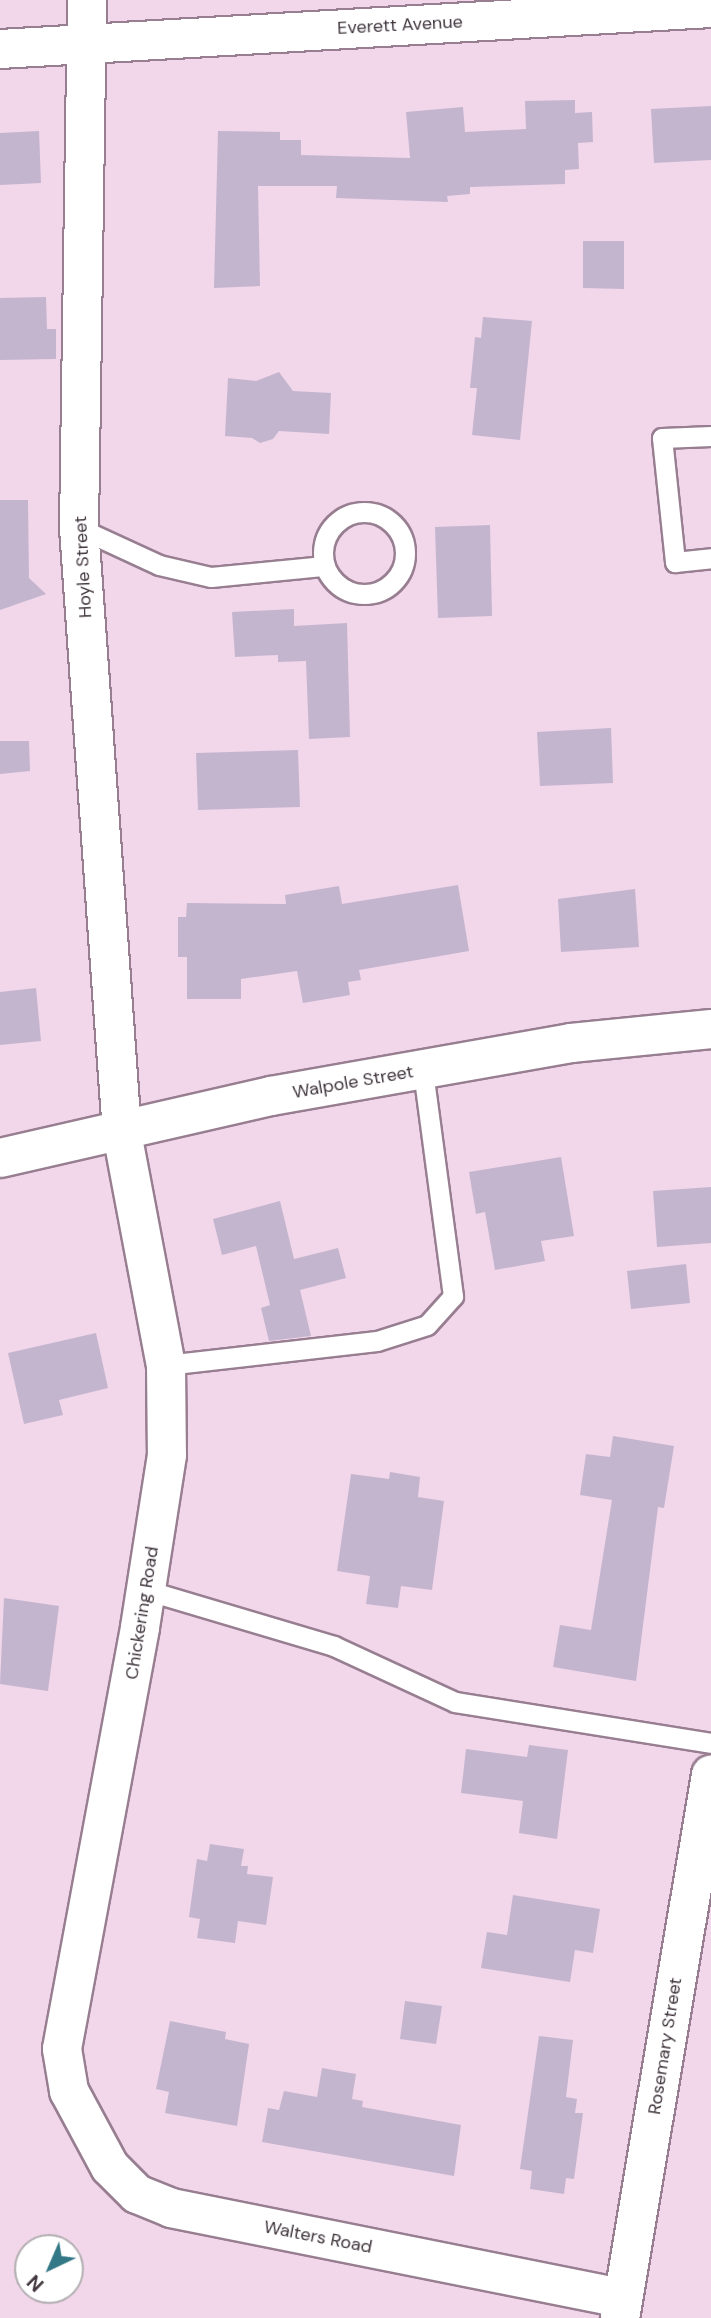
<!DOCTYPE html>
<style>
body{margin:0}
#map{position:relative;width:711px;height:2318px;overflow:hidden;background:#f2d6ea;font-family:"DM Sans",sans-serif}
div>[style]{position:absolute}
[style*='--x']{left:calc(var(--x)*1px);top:calc(var(--y)*1px);width:calc(var(--w)*1px);rotate:calc(var(--a)*1deg)}
.building>*{inset:0;background:#c4b5cf}
.roads{filter:drop-shadow(2px 0 #977e90) drop-shadow(-2px 0 #977e90) drop-shadow(0 2px #977e90) drop-shadow(0 -2px #977e90)}
.lane>*{height:19px;margin:-9.5px;padding:0 9.5px;transform-origin:9.5px;border-radius:9.5px;background:#fff}
.lane>.ring{margin:-9.5px;padding:0;box-sizing:content-box;background:none;border:19px solid #fff;border-radius:50%}
.street>*{height:38px;margin:-19px;padding:0 19px;transform-origin:19px;border-radius:19px;background:#fff}
.secondary>*{height:38px;margin:-19px;padding:0 19px;transform-origin:19px;border-radius:19px;background:#fff}
span{translate:-50% -50%;white-space:nowrap;text-align:center;line-height:1.15;-webkit-text-stroke:7px #fff;paint-order:stroke}
.street-label{font-size:18px;color:#41363e}
.north{position:absolute;left:14px;top:2234px;width:70px;height:70px;box-sizing:border-box;background:#fff;border:2px solid #b3afb2;border-radius:50%;rotate:224deg;font-size:19px;font-weight:700;line-height:28px;text-align:center;color:#41363e}
.north::after{content:'';display:block;margin:auto;width:24px;height:32px;background:#337886;clip-path:polygon(50% 0,100% 100%,50% 72%,0 100%)}
</style>
<div id="map">
<div class="building">
<div style="clip-path:polygon(575px 100px,575px 113px,592px 112px,593px 142px,578px 143px,579px 169px,565px 170px,565px 184px,470px 187px,470px 194px,447px 196px,448px 202px,336px 198px,337px 186px,258px 186px,260px 286px,214px 288px,218px 131px,280px 132px,280px 140px,301px 140px,301px 155px,410px 158px,406px 112px,463px 107px,465px 132px,526px 129px,525px 101px)"></div>
<div style="clip-path:polygon(711px 106px,711px 160px,654px 163px,651px 109px)"></div>
<div style="clip-path:polygon(39px 131px,41px 183px,0 185px,0 133px)"></div>
<div style="clip-path:polygon(583px 241px,624px 241px,624px 289px,583px 288px)"></div>
<div style="clip-path:polygon(46px 297px,47px 329px,56px 329px,56px 359px,0 360px,0 298px)"></div>
<div style="clip-path:polygon(483px 317px,532px 321px,520px 440px,472px 435px,477px 388px,470px 388px,475px 337px,481px 338px)"></div>
<div style="clip-path:polygon(279px 372px,293px 391px,331px 393px,329px 434px,279px 431px,273px 439px,260px 443px,252px 438px,225px 436px,228px 378px,256px 381px)"></div>
<div style="clip-path:polygon(0 500px,28px 500px,29px 578px,46px 594px,0 610px)"></div>
<div style="clip-path:polygon(490px 525px,492px 616px,438px 618px,435px 527px)"></div>
<div style="clip-path:polygon(294px 609px,294px 626px,347px 623px,350px 737px,309px 739px,306px 661px,278px 662px,278px 655px,235px 657px,232px 612px)"></div>
<div style="clip-path:polygon(611px 728px,613px 783px,540px 786px,537px 732px)"></div>
<div style="clip-path:polygon(0 741px,29px 741px,30px 771px,0 774px)"></div>
<div style="clip-path:polygon(298px 750px,300px 807px,198px 810px,196px 753px)"></div>
<div style="clip-path:polygon(458px 885px,469px 951px,359px 970px,361px 980px,348px 982px,350px 995px,303px 1003px,297px 971px,241px 979px,241px 999px,187px 999px,187px 957px,178px 957px,178px 917px,186px 917px,187px 903px,286px 904px,285px 895px,339px 886px,342px 904px)"></div>
<div style="clip-path:polygon(635px 889px,639px 947px,561px 952px,558px 899px)"></div>
<div style="clip-path:polygon(36px 988px,41px 1041px,0 1045px,0 992px)"></div>
<div style="clip-path:polygon(561px 1157px,574px 1236px,541px 1241px,545px 1261px,495px 1270px,485px 1212px,476px 1214px,469px 1172px)"></div>
<div style="clip-path:polygon(711px 1187px,711px 1243px,657px 1247px,653px 1191px)"></div>
<div style="clip-path:polygon(280px 1201px,294px 1259px,338px 1248px,346px 1278px,300px 1290px,311px 1336px,269px 1341px,261px 1308px,270px 1305px,256px 1246px,222px 1255px,213px 1219px)"></div>
<div style="clip-path:polygon(686px 1264px,690px 1303px,631px 1309px,627px 1271px)"></div>
<div style="clip-path:polygon(96px 1333px,108px 1388px,59px 1400px,63px 1415px,24px 1424px,8px 1353px)"></div>
<div style="clip-path:polygon(613px 1436px,674px 1446px,664px 1508px,658px 1507px,636px 1681px,553px 1667px,560px 1625px,591px 1630px,612px 1500px,580px 1495px,586px 1454px,610px 1457px)"></div>
<div style="clip-path:polygon(390px 1472px,420px 1477px,418px 1497px,444px 1501px,432px 1590px,401px 1586px,398px 1608px,366px 1604px,370px 1576px,337px 1571px,351px 1474px,389px 1479px)"></div>
<div style="clip-path:polygon(4px 1598px,59px 1606px,48px 1691px,0 1684px)"></div>
<div style="clip-path:polygon(529px 1745px,568px 1750px,557px 1839px,519px 1833px,523px 1801px,461px 1793px,466px 1749px,527px 1757px)"></div>
<div style="clip-path:polygon(210px 1844px,244px 1849px,241px 1866px,248px 1866px,247px 1874px,273px 1877px,266px 1925px,238px 1921px,235px 1943px,197px 1938px,200px 1919px,189px 1917px,197px 1859px,207px 1861px)"></div>
<div style="clip-path:polygon(513px 1895px,600px 1909px,593px 1953px,575px 1950px,570px 1982px,481px 1968px,487px 1932px,507px 1935px)"></div>
<div style="clip-path:polygon(405px 2001px,442px 2006px,436px 2044px,400px 2039px)"></div>
<div style="clip-path:polygon(170px 2021px,226px 2032px,225px 2039px,249px 2044px,237px 2126px,165px 2113px,169px 2092px,156px 2089px)"></div>
<div style="clip-path:polygon(539px 2036px,573px 2040px,566px 2097px,577px 2099px,575px 2113px,583px 2113px,574px 2179px,566px 2178px,564px 2194px,530px 2189px,532px 2171px,520px 2169px)"></div>
<div style="clip-path:polygon(322px 2068px,356px 2074px,352px 2099px,363px 2101px,362px 2107px,461px 2125px,454px 2176px,262px 2142px,268px 2108px,279px 2110px,284px 2091px,317px 2097px)"></div>
</div>
<div class="roads">
<div class="lane">
<div style="--x:711;--y:436;--w:49;--a:177.7"></div>
<div style="--x:662;--y:438;--w:125;--a:84"></div>
<div style="--x:675;--y:562;--w:36;--a:-6"></div>
<div class="ring" style="left:323px;top:512px;width:63px;height:63px"></div>
<div style="--x:79;--y:528;--w:88;--a:24.8"></div>
<div style="--x:159;--y:565;--w:53;--a:13"></div>
<div style="--x:211;--y:577;--w:114;--a:-5.6"></div>
<div style="--x:166;--y:1365;--w:212;--a:-6.5"></div>
<div style="--x:377;--y:1341;--w:52;--a:-17.7"></div>
<div style="--x:427;--y:1325;--w:39;--a:-48"></div>
<div style="--x:453;--y:1296;--w:228;--a:-97.6"></div>
<div style="--x:146;--y:1590;--w:196;--a:16.6"></div>
<div style="--x:334;--y:1646;--w:133;--a:24.8"></div>
<div style="--x:455;--y:1702;--w:259;--a:9.1"></div>
</div>
<div class="street">
<div style="--x:87;--y:0;--w:528;--a:90.87"></div>
<div style="--x:79;--y:528;--w:607;--a:85.93"></div>
<div style="--x:122;--y:1133;--w:236;--a:79.3"></div>
<div style="--x:166;--y:1365;--w:90;--a:89.4"></div>
<div style="--x:167;--y:1455;--w:175;--a:98.9"></div>
<div style="--x:140;--y:1628;--w:428;--a:100.5"></div>
<div style="--x:62;--y:2049;--w:43;--a:80.5"></div>
<div style="--x:69;--y:2091;--w:86;--a:61.7"></div>
<div style="--x:110;--y:2167;--w:38;--a:45"></div>
<div style="--x:137;--y:2194;--w:37;--a:22"></div>
<div style="--x:171;--y:2208;--w:461;--a:11.3"></div>
<div style="--x:0;--y:49;--w:712;--a:-3.3"></div>
<div style="--x:620;--y:2318;--w:551;--a:-80.49"></div>
</div>
<div class="secondary">
<div style="--x:0;--y:1158;--w:278;--a:-12.9"></div>
<div style="--x:271;--y:1096;--w:305;--a:-10"></div>
<div style="--x:571;--y:1043;--w:141;--a:-5.7"></div>
</div>
</div>
<div class="street-label">
<span style="left:400px;top:25px;rotate:-3deg">Everett Avenue</span>
<span style="left:83px;top:567px;rotate:-93deg">Hoyle Street</span>
<span style="left:353px;top:1082px;rotate:-10deg">Walpole Street</span>
<span style="left:142px;top:1613px;rotate:-81deg">Chickering Road</span>
<span style="left:665px;top:2046px;rotate:-81deg">Rosemary Street</span>
<span style="left:318px;top:2237px;rotate:11deg">Walters Road</span>
</div>
<div class="north">N</div>
</div>
